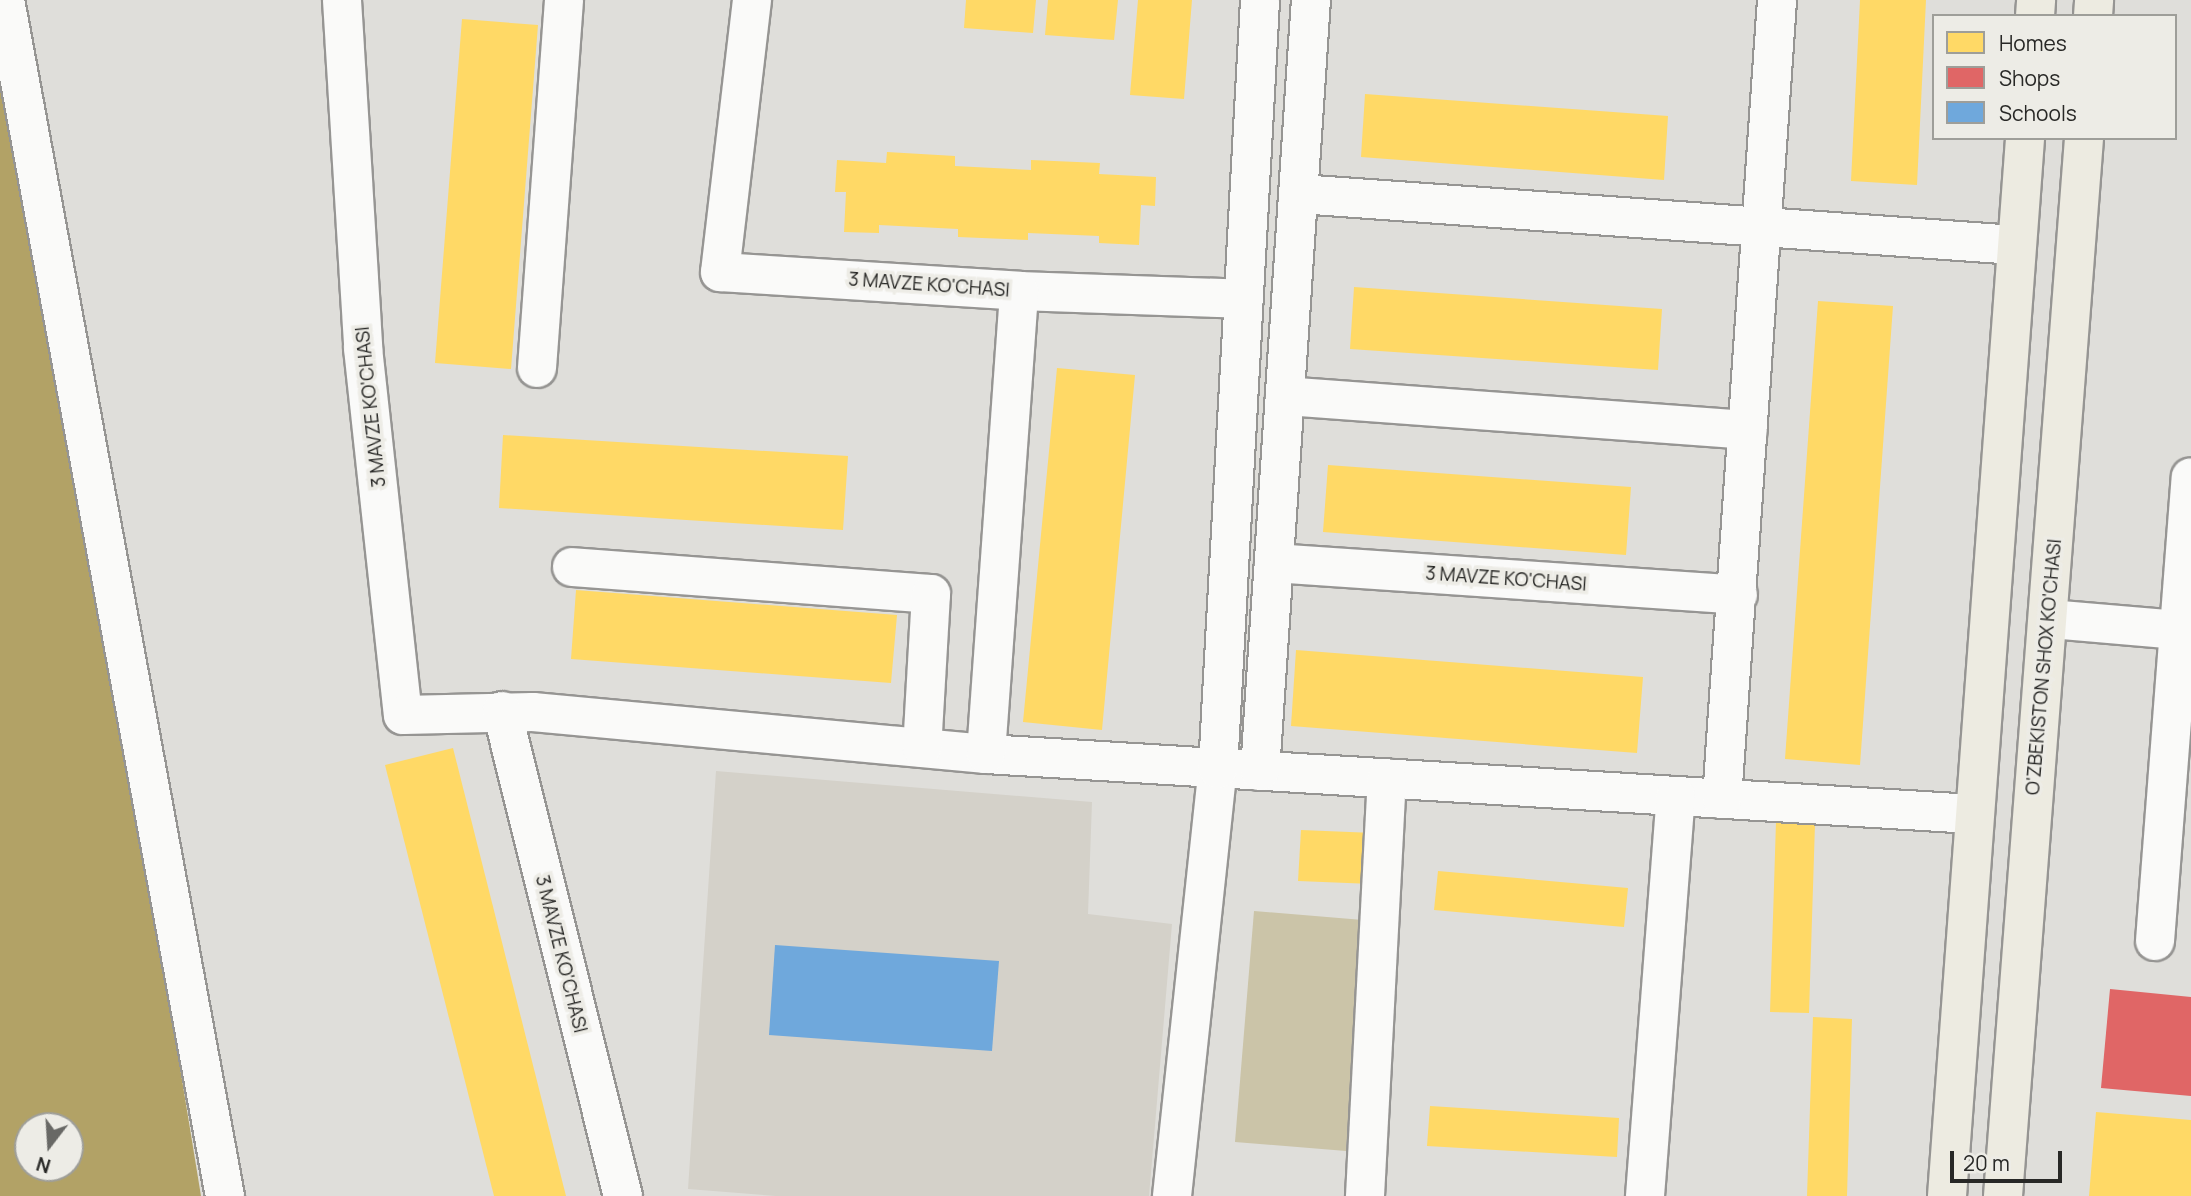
<!DOCTYPE html>
<style>
body{margin:0}
#map{position:relative;width:2191px;height:1196px;overflow:hidden;background:#dfdeda;font-family:Manrope,sans-serif}
div>[style]{position:absolute}
[style*='--x']{left:calc(var(--x)*1px);top:calc(var(--y)*1px);width:calc(var(--w)*1px);rotate:calc(var(--a)*1deg)}
.built>*{inset:0;background:#d4d1c9}
.green>*{inset:0;background:#cbc4a8}
.water>*{inset:0;background:#b2a266}
.homes>*{inset:0;background:#ffd966}
.shops>*{inset:0;background:#e06666}
.schools>*{inset:0;background:#6fa8dc}
.roads{filter:drop-shadow(2px 0 #969593) drop-shadow(-2px 0 #969593) drop-shadow(0 2px #969593) drop-shadow(0 -2px #969593)}
.minor>*{height:38px;margin:-19px;padding:0 19px;transform-origin:19px;border-radius:19px;background:#fafaf9}
.major>*{height:38px;margin:-19px;padding:0 19px;transform-origin:19px;border-radius:19px;background:#edebe1}
span{translate:-50% -50%;white-space:nowrap;text-align:center;line-height:1.15;-webkit-text-stroke:7px #edece6;paint-order:stroke}
.street-label{font-size:19px;color:#282826}
.legend{position:absolute;left:1932px;top:14px;width:245px;height:126px;box-sizing:border-box;background:#edece6;border:2px solid #9e9e99;margin:0;padding:9px 12px;list-style:none;font-size:21px;color:#282826}
.legend li{display:flex;align-items:center;gap:14px;height:35px}
.legend b{width:35px;border:2px solid #9e9e99}
.north{position:absolute;left:14px;top:1112px;width:70px;height:70px;box-sizing:border-box;background:#edece6;border:2px solid #9e9e99;border-radius:50%;rotate:197deg;font-size:19px;font-weight:700;line-height:28px;text-align:center;color:#282826}
.north::after{content:'';display:block;margin:auto;width:24px;height:32px;background:#686865;clip-path:polygon(50% 0,100% 100%,50% 72%,0 100%)}
.scale{position:absolute;left:1950px;top:1151px;width:112px;height:32px;box-sizing:border-box;border:4px solid #282826;border-top:0;padding-left:9px;font-size:21px;line-height:24px;white-space:nowrap;color:#282826;-webkit-text-stroke:5px #edece6;paint-order:stroke}
</style>
<div id="map">
<div class="built">
<div style="clip-path:polygon(716px 771px,1092px 802px,1088px 914px,1172px 924px,1149px 1196px,776px 1196px,688px 1189px)"></div>
</div>
<div class="green">
<div style="clip-path:polygon(1254px 911px,1363px 920px,1346px 1151px,1235px 1142px)"></div>
</div>
<div class="water">
<div style="clip-path:polygon(evenodd,0 55px,109px 633px,201px 1196px,0 1196px,0 55px,28px 1126px,70px 1126px,70px 1168px,28px 1168px,28px 1126px)"></div>
</div>
<div class="homes">
<div style="clip-path:polygon(966px 0,1036px 0,1033px 33px,964px 28px)"></div>
<div style="clip-path:polygon(1048px 0,1118px 0,1114px 40px,1045px 35px)"></div>
<div style="clip-path:polygon(1138px 0,1192px 0,1184px 99px,1130px 95px)"></div>
<div style="clip-path:polygon(1860px 0,1926px 0,1917px 185px,1851px 181px)"></div>
<div style="clip-path:polygon(462px 19px,538px 25px,511px 369px,435px 363px)"></div>
<div style="clip-path:polygon(1365px 94px,1668px 116px,1664px 180px,1361px 157px)"></div>
<div style="clip-path:polygon(887px 152px,955px 156px,955px 166px,1031px 170px,1031px 160px,1100px 163px,1099px 174px,1156px 177px,1155px 206px,1141px 205px,1139px 245px,1099px 243px,1099px 236px,1028px 233px,1028px 240px,958px 237px,958px 229px,879px 225px,879px 233px,844px 232px,846px 192px,835px 192px,837px 160px,886px 163px)"></div>
<div style="clip-path:polygon(1354px 287px,1662px 309px,1658px 370px,1350px 349px)"></div>
<div style="clip-path:polygon(1818px 301px,1893px 306px,1860px 765px,1785px 759px)"></div>
<div style="clip-path:polygon(1057px 368px,1135px 375px,1102px 730px,1023px 722px)"></div>
<div style="clip-path:polygon(503px 435px,848px 456px,843px 530px,499px 508px)"></div>
<div style="clip-path:polygon(1328px 465px,1631px 487px,1626px 555px,1323px 532px)"></div>
<div style="clip-path:polygon(576px 590px,897px 615px,891px 683px,571px 659px)"></div>
<div style="clip-path:polygon(1296px 650px,1643px 677px,1637px 753px,1291px 726px)"></div>
<div style="clip-path:polygon(453px 748px,566px 1196px,494px 1196px,385px 765px)"></div>
<div style="clip-path:polygon(1776px 822px,1815px 824px,1809px 1013px,1770px 1012px)"></div>
<div style="clip-path:polygon(1301px 830px,1374px 833px,1372px 884px,1298px 881px)"></div>
<div style="clip-path:polygon(1438px 871px,1628px 888px,1624px 927px,1434px 910px)"></div>
<div style="clip-path:polygon(1813px 1017px,1852px 1019px,1847px 1196px,1807px 1196px)"></div>
<div style="clip-path:polygon(1430px 1106px,1619px 1118px,1617px 1157px,1427px 1146px)"></div>
<div style="clip-path:polygon(2096px 1112px,2191px 1120px,2191px 1196px,2089px 1196px)"></div>
</div>
<div class="shops">
<div style="clip-path:polygon(2110px 989px,2191px 997px,2191px 1096px,2101px 1088px)"></div>
</div>
<div class="schools">
<div style="clip-path:polygon(775px 945px,999px 961px,992px 1051px,769px 1035px)"></div>
</div>
<div class="roads">
<div class="minor">
<div style="--x:5;--y:0;--w:1216;--a:79.58"></div>
<div style="--x:342;--y:0;--w:349;--a:86.5"></div>
<div style="--x:363;--y:348;--w:369;--a:83.8"></div>
<div style="--x:403;--y:715;--w:130;--a:-1.3"></div>
<div style="--x:533;--y:712;--w:455;--a:5.3"></div>
<div style="--x:986;--y:754;--w:990;--a:3.48"></div>
<div style="--x:752;--y:0;--w:274;--a:96.7"></div>
<div style="--x:720;--y:272;--w:300;--a:3.6"></div>
<div style="--x:1019;--y:291;--w:225;--a:2"></div>
<div style="--x:1299;--y:194;--w:719;--a:4.07"></div>
<div style="--x:537;--y:368;--w:369;--a:-85.8"></div>
<div style="--x:1285;--y:396;--w:464;--a:4.2"></div>
<div style="--x:1274;--y:563;--w:465;--a:3.9"></div>
<div style="--x:572;--y:567;--w:360;--a:4.3"></div>
<div style="--x:931;--y:594;--w:154;--a:93.3"></div>
<div style="--x:2050;--y:619;--w:142;--a:4.9"></div>
<div style="--x:502;--y:711;--w:500;--a:76"></div>
<div style="--x:986;--y:754;--w:464;--a:-85.9"></div>
<div style="--x:1260;--y:771;--w:773;--a:-86.22"></div>
<div style="--x:1722;--y:799;--w:801;--a:-86.06"></div>
<div style="--x:2155;--y:941;--w:465;--a:-85.6"></div>
<div style="--x:1172;--y:1196;--w:429;--a:-83.9"></div>
<div style="--x:1218;--y:769;--w:770;--a:-86.87"></div>
<div style="--x:1365;--y:1196;--w:418;--a:-87"></div>
<div style="--x:1645;--y:1196;--w:401;--a:-85.6"></div>
</div>
<div class="major">
<div style="--x:2035;--y:16;--w:16;--a:-86"></div>
<div style="--x:2093;--y:16;--w:16;--a:-86"></div>
<div style="--x:1947;--y:1196;--w:1061;--a:-85.78"></div>
<div style="--x:2003;--y:1196;--w:1061;--a:-85.62"></div>
</div>
</div>
<div class="street-label">
<span style="left:929px;top:285px;rotate:4deg">3 MAVZE KO'CHASI</span>
<span style="left:371px;top:407px;rotate:-96deg">3 MAVZE KO'CHASI</span>
<span style="left:1506px;top:579px;rotate:4deg">3 MAVZE KO'CHASI</span>
<span style="left:2044px;top:667px;rotate:-85deg">O'ZBEKISTON SHOX KO'CHASI</span>
<span style="left:561px;top:954px;rotate:76deg">3 MAVZE KO'CHASI</span>
</div>
<ul class="legend">
<li><b style="height:19px;background:#ffd966"></b>Homes</li>
<li><b style="height:19px;background:#e06666"></b>Shops</li>
<li><b style="height:19px;background:#6fa8dc"></b>Schools</li>
</ul>
<div class="north">N</div>
<div class="scale">20 m</div>
</div>
